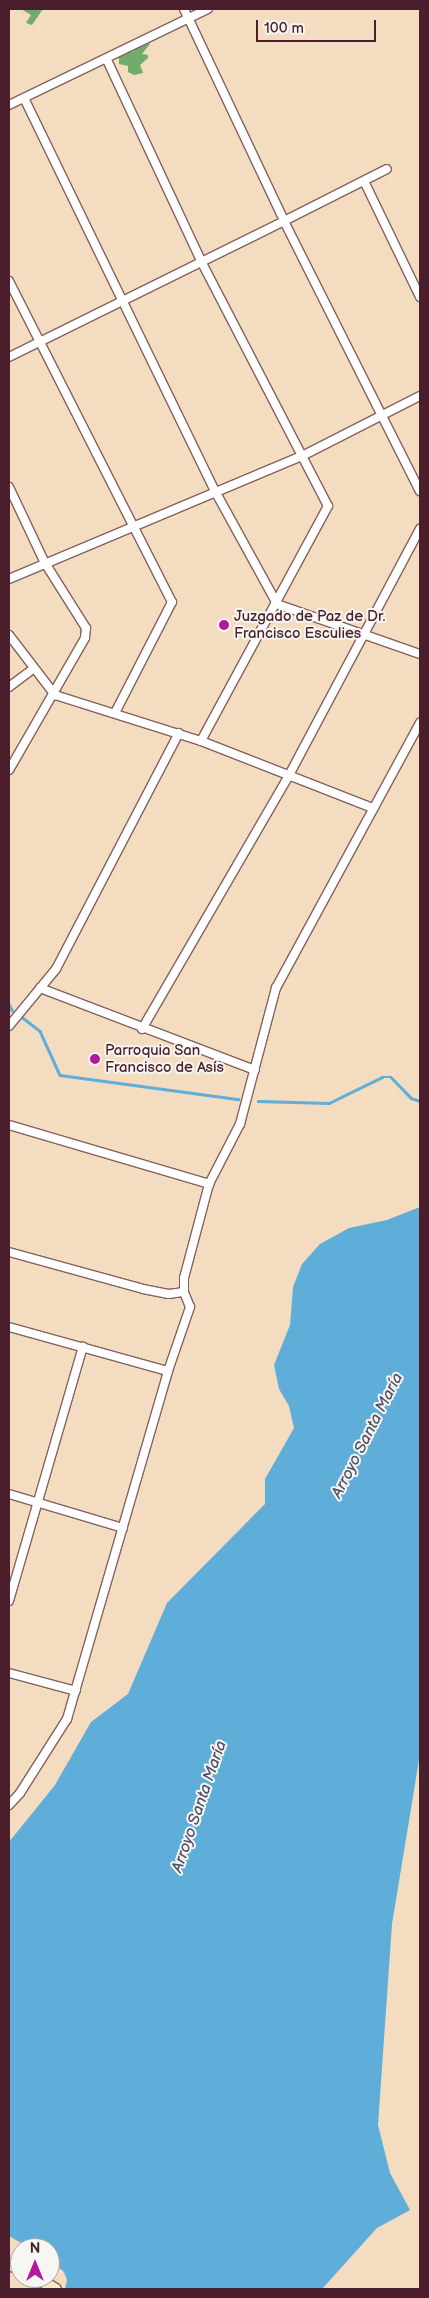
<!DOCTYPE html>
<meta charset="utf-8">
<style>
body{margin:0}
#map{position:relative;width:429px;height:2298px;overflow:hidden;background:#f3dcbf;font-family:"Balsamiq Sans",sans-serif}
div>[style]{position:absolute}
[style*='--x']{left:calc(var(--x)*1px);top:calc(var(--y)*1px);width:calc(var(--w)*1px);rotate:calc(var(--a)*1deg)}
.forest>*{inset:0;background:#72ac6c}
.water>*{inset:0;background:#5fadd9}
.stream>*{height:2.5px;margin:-1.25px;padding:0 1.25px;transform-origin:1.25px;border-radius:1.25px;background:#5fadd9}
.roads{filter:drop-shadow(1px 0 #85615f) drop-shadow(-1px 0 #85615f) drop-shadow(0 1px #85615f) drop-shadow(0 -1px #85615f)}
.street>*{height:8px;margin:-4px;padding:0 4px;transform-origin:4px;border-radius:4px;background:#fff}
.secondary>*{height:11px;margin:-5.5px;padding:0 5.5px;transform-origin:5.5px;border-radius:5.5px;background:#fae7c3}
.dots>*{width:14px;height:14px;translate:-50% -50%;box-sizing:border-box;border:2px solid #f6f6f2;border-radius:50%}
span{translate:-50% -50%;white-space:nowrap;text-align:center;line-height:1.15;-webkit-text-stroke:4px #f6f6f2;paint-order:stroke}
.poi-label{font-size:15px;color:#4a1f2b}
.left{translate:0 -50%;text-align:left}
.water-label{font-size:16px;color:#515168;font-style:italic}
.frame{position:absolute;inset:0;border:10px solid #4a1f2b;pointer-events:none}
.north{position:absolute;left:10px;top:2238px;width:50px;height:50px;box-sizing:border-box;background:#f6f6f2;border:1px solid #b1a0a2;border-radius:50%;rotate:0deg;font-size:14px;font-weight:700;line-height:20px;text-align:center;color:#4a1f2b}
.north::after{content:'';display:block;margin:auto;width:18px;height:22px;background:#b5179e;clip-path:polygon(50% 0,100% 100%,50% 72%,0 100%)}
.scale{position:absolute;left:256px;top:20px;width:120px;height:22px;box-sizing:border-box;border:2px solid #4a1f2b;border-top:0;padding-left:6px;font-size:15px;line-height:18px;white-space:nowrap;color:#4a1f2b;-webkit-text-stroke:4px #f6f6f2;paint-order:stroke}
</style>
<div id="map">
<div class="forest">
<div style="clip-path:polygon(21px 9px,43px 9px,32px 25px,26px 23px,31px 15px)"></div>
<div style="clip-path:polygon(147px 42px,150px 44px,142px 54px,148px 55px,148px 58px,140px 65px,143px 73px,134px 75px,128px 72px,128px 66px,119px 64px,119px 54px,127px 49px,133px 52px,137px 46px)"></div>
</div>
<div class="water">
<div style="clip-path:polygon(420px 1207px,420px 1754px,392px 1924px,378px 2125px,390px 2173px,410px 2210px,377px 2228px,322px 2289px,65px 2289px,67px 2280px,64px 2272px,50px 2260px,50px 2248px,30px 2248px,9px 2236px,9px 1842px,55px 1785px,91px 1722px,128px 1694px,167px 1603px,265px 1504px,265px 1479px,294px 1428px,289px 1406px,279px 1389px,274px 1365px,290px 1325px,293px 1287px,302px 1264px,320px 1244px,349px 1228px,387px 1220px)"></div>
</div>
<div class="stream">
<div style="--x:9;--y:1004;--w:7;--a:63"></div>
<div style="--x:22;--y:1017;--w:23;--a:38"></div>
<div style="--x:40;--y:1031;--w:48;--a:65.6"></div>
<div style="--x:60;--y:1075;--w:180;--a:7.7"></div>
<div style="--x:258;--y:1101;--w:71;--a:1.6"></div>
<div style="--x:329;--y:1103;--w:59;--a:-26.1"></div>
<div style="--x:382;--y:1077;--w:9;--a:0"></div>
<div style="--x:391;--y:1077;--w:29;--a:46"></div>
<div style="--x:411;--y:1098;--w:9;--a:18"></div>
</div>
<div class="roads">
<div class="street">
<div style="--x:184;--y:9;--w:234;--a:64.7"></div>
<div style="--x:284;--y:221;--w:115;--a:-26.8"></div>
<div style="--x:107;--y:60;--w:222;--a:64.9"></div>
<div style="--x:201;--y:261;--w:276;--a:62.6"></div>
<div style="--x:328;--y:506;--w:267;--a:118.4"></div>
<div style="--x:24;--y:98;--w:437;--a:64.1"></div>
<div style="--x:215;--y:491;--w:129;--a:61.2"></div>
<div style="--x:277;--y:604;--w:151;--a:19.3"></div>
<div style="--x:9;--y:105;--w:221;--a:-25.8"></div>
<div style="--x:364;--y:181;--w:129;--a:64.2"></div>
<div style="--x:9;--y:281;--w:360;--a:63.1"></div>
<div style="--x:172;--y:602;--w:125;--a:117.2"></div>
<div style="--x:9;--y:357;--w:307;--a:-26.3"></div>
<div style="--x:284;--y:221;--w:302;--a:63.3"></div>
<div style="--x:9;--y:487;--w:84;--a:64.7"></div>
<div style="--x:45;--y:563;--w:77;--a:57.8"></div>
<div style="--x:86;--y:628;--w:10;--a:96"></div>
<div style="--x:85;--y:638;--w:152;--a:119.9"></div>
<div style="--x:9;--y:579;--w:318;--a:-22.8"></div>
<div style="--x:302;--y:456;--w:132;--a:-27"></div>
<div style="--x:9;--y:635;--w:76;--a:52.5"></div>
<div style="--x:55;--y:695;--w:153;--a:17.5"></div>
<div style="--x:201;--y:741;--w:185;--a:21.3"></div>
<div style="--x:9;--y:687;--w:31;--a:-37"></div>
<div style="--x:40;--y:988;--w:230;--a:20.9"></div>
<div style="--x:9;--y:1026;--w:74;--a:-50.5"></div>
<div style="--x:56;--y:969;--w:266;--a:-62.5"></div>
<div style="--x:142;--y:1029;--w:291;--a:-59.9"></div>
<div style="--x:288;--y:777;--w:281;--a:-62"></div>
<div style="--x:9;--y:1125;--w:209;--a:16.4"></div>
<div style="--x:9;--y:1252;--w:139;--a:15.4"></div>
<div style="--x:143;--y:1289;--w:26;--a:11"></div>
<div style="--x:169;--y:1294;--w:15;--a:-8"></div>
<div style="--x:9;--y:1327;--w:165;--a:15.5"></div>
<div style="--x:9;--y:1494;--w:119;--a:16.6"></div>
<div style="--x:9;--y:1601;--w:265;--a:-73.8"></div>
<div style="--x:9;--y:1673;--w:69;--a:15"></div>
<div style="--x:9;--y:1805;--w:16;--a:-47"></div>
<div style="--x:20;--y:1793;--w:88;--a:-57.6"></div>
<div style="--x:67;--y:1719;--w:362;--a:-73.8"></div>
<div style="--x:168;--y:1371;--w:68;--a:-71"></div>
<div style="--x:190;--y:1307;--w:16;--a:-112"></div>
<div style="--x:184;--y:1292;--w:14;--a:-90"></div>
<div style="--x:184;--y:1278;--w:97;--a:-75.1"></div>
<div style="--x:209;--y:1184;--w:68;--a:-62.7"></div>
<div style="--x:240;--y:1124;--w:141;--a:-75.2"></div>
<div style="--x:276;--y:988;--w:302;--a:-61.5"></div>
</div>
<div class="secondary">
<div style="--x:9;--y:2264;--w:12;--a:24"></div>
<div style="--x:37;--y:2278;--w:21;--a:31"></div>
</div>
</div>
<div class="dots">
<div style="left:224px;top:625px;background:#b5179e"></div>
<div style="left:95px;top:1059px;background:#b5179e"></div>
</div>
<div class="poi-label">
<span class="left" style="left:234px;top:625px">Juzgado de Paz de Dr.<br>Francisco Esculies</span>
<span class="left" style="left:105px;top:1059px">Parroquia San<br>Francisco de Asís</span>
</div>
<div class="water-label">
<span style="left:368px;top:1436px;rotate:-63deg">Arroyo Santa María</span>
<span style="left:200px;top:1807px;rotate:-71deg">Arroyo Santa María</span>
</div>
<div class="frame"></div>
<div class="north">N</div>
<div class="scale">100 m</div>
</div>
